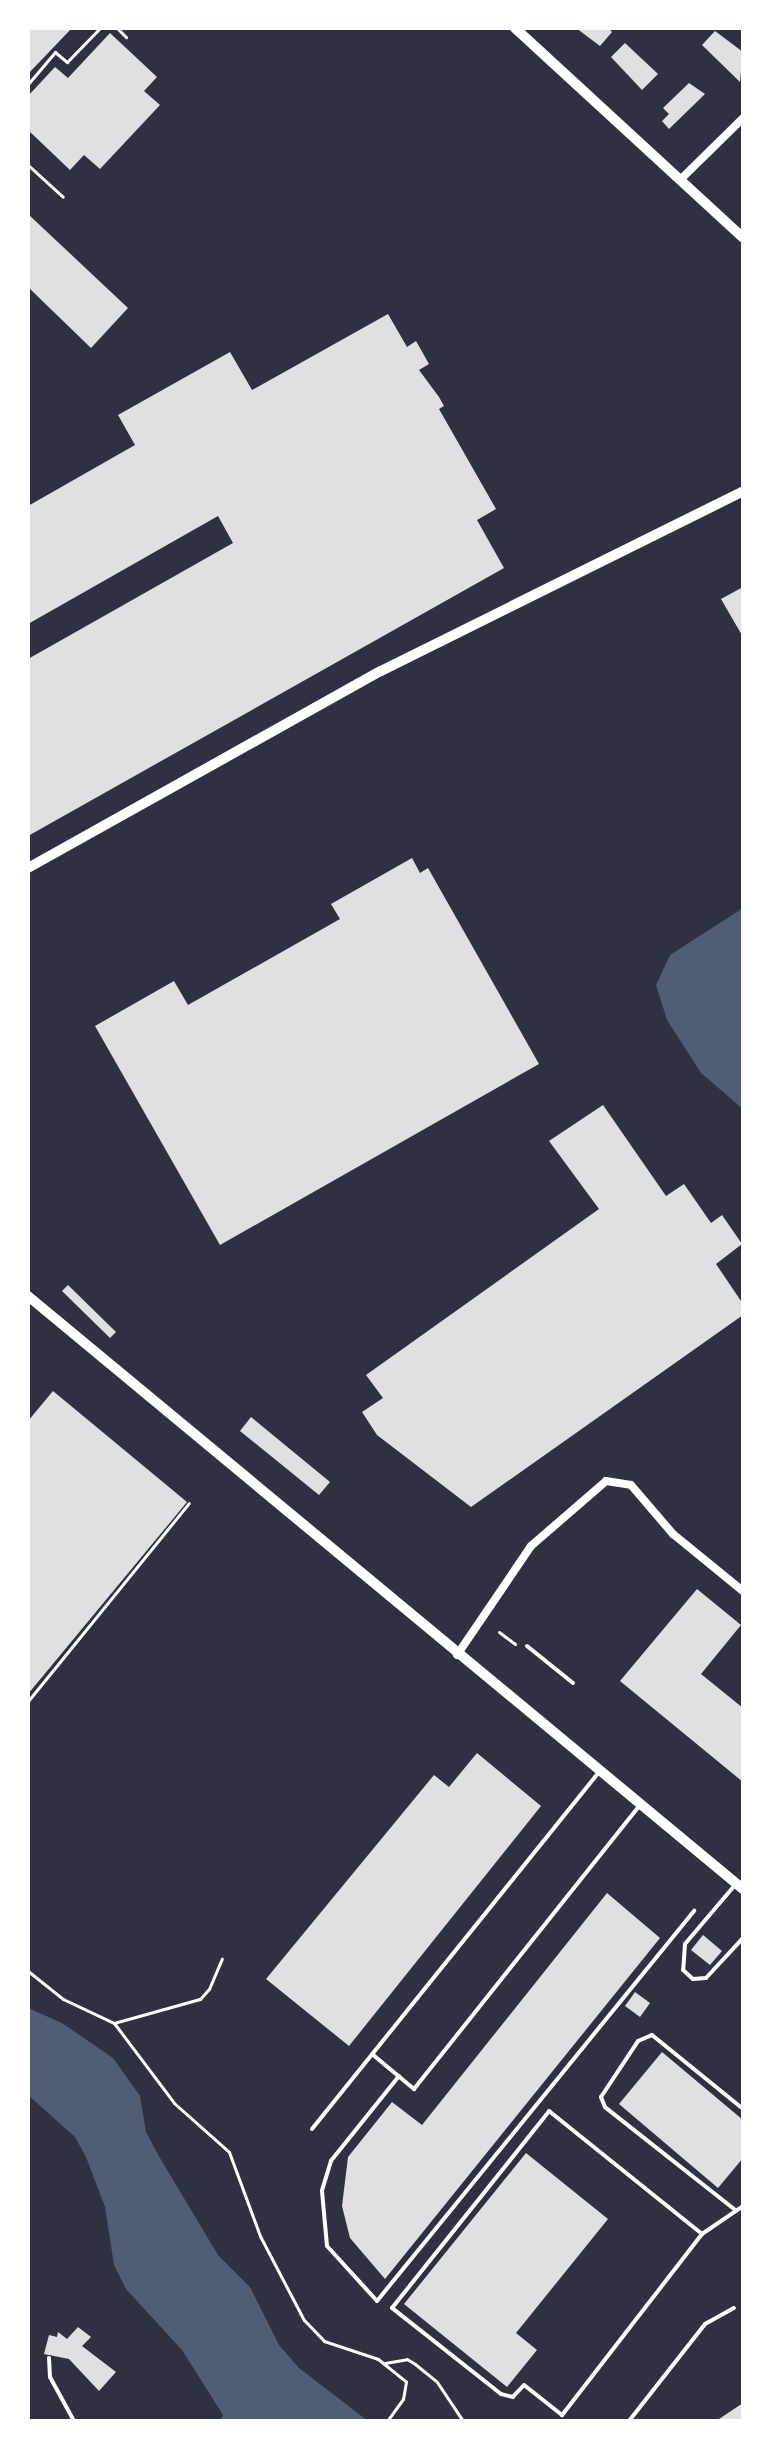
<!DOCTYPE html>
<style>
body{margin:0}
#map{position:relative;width:771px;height:2449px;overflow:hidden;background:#2d3142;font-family:Barlow,sans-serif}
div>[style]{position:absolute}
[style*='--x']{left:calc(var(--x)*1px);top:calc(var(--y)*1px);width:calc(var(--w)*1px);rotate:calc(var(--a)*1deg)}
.water>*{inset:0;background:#4f5d75}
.building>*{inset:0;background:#e0e0e3}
.path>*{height:3px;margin:-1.5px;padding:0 1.5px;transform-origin:1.5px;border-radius:1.5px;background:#fff}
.service>*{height:4px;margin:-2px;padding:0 2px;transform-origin:2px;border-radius:2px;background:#fff}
.minor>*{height:8px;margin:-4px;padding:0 4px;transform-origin:4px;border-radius:4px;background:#fff}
.tertiary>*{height:10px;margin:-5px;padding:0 5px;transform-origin:5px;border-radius:5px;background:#fff}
span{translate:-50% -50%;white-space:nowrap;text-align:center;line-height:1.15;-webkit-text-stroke:8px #fff;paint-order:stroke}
.frame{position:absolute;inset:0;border:30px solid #fff;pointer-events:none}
</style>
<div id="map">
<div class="water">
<div style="clip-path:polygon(743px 908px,743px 1109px,701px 1073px,667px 1020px,656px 985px,670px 955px)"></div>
<div style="clip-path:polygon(28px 2008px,62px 2023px,113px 2058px,140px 2096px,146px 2132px,160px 2158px,218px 2255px,250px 2287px,279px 2345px,299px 2368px,368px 2421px,220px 2421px,223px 2415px,182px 2350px,126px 2289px,114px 2265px,105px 2207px,86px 2157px,75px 2137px,28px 2095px)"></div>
</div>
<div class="building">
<div style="clip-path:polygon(28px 28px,72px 28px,28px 74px)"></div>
<div style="clip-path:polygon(576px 28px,608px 28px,612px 32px,600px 46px)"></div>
<div style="clip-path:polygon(715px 31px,743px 52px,740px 82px,702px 45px)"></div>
<div style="clip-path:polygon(110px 33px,157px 77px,144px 91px,160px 105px,100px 169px,84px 155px,70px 170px,28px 130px,28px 96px,55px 67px,68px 78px)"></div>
<div style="clip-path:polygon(625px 43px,658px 74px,642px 90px,611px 57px)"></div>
<div style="clip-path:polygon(689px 83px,705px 94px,669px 129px,662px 121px,669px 114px,663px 108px)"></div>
<div style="clip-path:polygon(28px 214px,128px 308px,91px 348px,28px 287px)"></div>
<div style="clip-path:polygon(388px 314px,407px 347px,416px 341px,429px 364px,419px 370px,439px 397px,444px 406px,439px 409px,496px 509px,477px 520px,504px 568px,28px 836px,28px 659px,233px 543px,218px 516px,28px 624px,28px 506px,135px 445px,118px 415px,230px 352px,252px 390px)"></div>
<div style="clip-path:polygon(743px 587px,743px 637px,721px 599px)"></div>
<div style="clip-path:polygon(412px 858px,420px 873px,428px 868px,539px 1064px,220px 1245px,95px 1026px,174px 981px,188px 1005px,340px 919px,331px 904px)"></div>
<div style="clip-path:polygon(603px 1105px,666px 1196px,684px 1184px,711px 1223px,722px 1215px,742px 1244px,716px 1264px,743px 1304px,743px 1315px,471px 1507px,377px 1435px,362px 1412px,383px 1398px,366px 1375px,599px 1209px,549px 1141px)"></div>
<div style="clip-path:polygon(68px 1285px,116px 1332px,110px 1338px,62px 1291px)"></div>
<div style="clip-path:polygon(53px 1391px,187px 1502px,28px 1694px,28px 1421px)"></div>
<div style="clip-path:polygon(251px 1417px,330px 1482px,319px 1495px,240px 1431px)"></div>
<div style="clip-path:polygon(697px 1589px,741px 1625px,701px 1674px,743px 1708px,743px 1782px,620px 1681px)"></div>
<div style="clip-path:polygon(477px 1753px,541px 1806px,349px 2046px,266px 1979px,434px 1775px,449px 1787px)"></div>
<div style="clip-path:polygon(607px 1893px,660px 1938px,385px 2279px,350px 2238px,342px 2206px,348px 2157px,392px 2102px,422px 2125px)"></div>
<div style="clip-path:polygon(703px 1935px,722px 1951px,710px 1965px,691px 1950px)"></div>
<div style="clip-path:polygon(635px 1992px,650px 2003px,640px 2017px,625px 2006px)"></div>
<div style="clip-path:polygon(662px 2052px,743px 2120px,743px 2158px,718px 2188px,619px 2104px)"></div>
<div style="clip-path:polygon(526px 2153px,608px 2219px,516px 2333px,537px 2350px,507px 2387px,404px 2304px)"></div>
<div style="clip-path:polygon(78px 2327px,91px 2337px,82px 2346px,116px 2372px,99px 2391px,69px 2359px,44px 2354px,49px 2335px,57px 2337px,58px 2332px,67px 2339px)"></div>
<div style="clip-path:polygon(743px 2403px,743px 2421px,716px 2421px)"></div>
</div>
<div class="path">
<div style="--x:117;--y:28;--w:13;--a:45"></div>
<div style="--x:28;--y:84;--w:42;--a:-49.8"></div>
<div style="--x:55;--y:52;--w:16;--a:40"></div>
<div style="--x:67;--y:62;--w:47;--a:-45.9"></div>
<div style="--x:28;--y:165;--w:47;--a:42.4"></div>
<div style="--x:499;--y:1632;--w:20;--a:37"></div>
<div style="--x:28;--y:1701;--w:255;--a:-50.9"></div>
<div style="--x:28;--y:1971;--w:45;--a:38.7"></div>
<div style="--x:63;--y:1999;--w:56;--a:25.2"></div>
<div style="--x:114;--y:2023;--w:100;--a:53.1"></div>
<div style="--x:174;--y:2103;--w:74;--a:41.7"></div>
<div style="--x:229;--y:2152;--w:90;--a:69.7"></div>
<div style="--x:260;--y:2236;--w:95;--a:62.4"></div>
<div style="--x:304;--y:2320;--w:29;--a:46"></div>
<div style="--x:324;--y:2341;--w:57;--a:18.4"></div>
<div style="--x:378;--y:2359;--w:36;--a:39"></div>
<div style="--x:406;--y:2382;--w:17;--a:100"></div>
<div style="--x:403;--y:2399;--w:27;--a:126"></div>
<div style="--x:114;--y:2023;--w:89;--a:-15.6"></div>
<div style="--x:200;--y:1999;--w:13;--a:-48"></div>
<div style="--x:209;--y:1989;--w:33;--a:-67"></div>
<div style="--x:385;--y:2363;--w:22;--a:-10"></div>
<div style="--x:407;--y:2359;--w:9;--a:32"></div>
<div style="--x:415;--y:2364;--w:28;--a:39"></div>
<div style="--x:437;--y:2382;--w:47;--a:56.3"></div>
</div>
<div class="service">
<div style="--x:527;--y:1646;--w:59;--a:38.8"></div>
<div style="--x:735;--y:1885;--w:77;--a:130.3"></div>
<div style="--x:685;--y:1944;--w:26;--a:94"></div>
<div style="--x:683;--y:1970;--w:13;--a:42"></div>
<div style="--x:693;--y:1979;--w:13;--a:-4"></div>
<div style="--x:706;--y:1978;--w:54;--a:-47.2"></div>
<div style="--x:372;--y:2054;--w:55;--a:39.8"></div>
<div style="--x:414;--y:2089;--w:363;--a:-51.5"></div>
<div style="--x:399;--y:2076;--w:109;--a:128.7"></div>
<div style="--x:331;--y:2161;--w:31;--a:107"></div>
<div style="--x:322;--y:2191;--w:55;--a:84.8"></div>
<div style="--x:327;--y:2246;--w:74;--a:47.7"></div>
<div style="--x:377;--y:2301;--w:503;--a:-50.9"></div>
<div style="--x:312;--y:2129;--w:458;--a:-51.2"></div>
<div style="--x:734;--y:2209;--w:164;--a:-141.7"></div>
<div style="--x:605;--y:2107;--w:11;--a:-112"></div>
<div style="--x:601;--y:2097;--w:67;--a:-56.5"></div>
<div style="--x:638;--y:2041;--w:15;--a:-23"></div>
<div style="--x:652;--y:2035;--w:117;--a:39.1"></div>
<div style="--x:702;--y:2234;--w:229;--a:127.7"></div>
<div style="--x:562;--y:2415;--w:48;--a:-141.7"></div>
<div style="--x:524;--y:2385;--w:16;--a:133"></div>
<div style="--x:513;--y:2397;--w:12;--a:-166"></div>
<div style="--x:501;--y:2394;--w:139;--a:-141.7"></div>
<div style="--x:392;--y:2308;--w:252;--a:-51.4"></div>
<div style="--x:549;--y:2111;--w:196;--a:38.8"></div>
<div style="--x:702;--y:2234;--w:50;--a:-34.3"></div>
<div style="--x:49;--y:2358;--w:19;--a:87"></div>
<div style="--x:50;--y:2377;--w:50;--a:61.4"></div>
<div style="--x:629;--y:2421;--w:123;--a:-51.9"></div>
<div style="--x:705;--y:2324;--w:33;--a:-29"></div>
</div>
<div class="minor">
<div style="--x:680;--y:180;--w:88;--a:-44.5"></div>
<div style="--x:457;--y:1655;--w:132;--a:-55.8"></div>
<div style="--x:531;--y:1546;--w:99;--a:-40.9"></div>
<div style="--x:606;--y:1481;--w:25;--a:9"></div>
<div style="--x:631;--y:1485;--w:65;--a:49.4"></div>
<div style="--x:673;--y:1534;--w:90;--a:39.2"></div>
</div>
<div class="tertiary">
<div style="--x:515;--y:28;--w:310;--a:42.6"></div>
<div style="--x:28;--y:868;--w:404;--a:-29.2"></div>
<div style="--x:381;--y:671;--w:404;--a:-26.4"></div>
<div style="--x:28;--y:1296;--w:929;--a:39.67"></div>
</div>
<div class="frame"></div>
</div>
